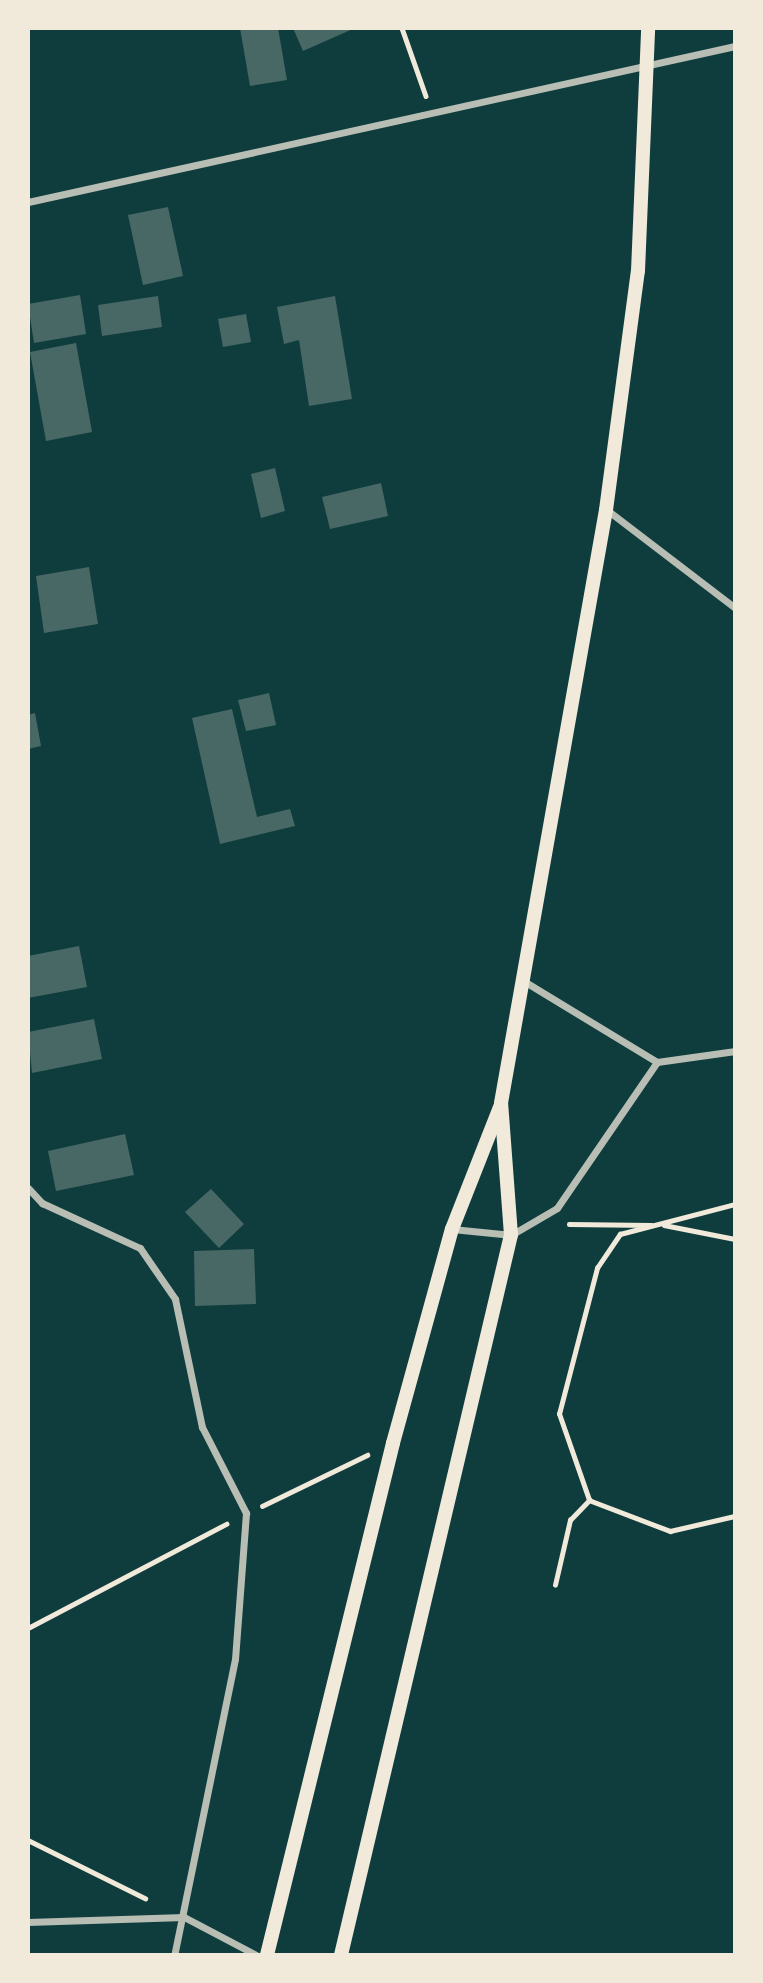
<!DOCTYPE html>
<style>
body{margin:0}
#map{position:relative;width:763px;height:1983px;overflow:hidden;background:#0f3d3e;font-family:"Titillium Web",sans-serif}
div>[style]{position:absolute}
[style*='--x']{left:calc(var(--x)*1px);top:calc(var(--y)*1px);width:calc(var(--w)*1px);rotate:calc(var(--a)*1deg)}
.building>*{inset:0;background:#486865}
.path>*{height:4.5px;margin:-2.25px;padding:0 2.25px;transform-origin:2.25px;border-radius:2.25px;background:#f1e9da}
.minor>*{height:7px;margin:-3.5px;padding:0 3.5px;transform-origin:3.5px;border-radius:3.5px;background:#b8beb3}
.secondary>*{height:14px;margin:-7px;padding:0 7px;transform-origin:7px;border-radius:7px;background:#f1e9da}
span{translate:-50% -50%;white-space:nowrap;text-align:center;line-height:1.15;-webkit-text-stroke:7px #f1e9da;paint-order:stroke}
.frame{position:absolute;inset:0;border:30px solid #f1e9da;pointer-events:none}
</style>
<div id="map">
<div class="building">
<div style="clip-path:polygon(240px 28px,278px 28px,287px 80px,250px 86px)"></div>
<div style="clip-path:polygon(293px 28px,355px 28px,303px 51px)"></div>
<div style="clip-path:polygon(168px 207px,183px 276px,143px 285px,128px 215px)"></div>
<div style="clip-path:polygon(80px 295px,86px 334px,34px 343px,28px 304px)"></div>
<div style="clip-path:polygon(158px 296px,162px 327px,102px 336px,98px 305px)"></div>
<div style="clip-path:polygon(335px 296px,352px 399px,309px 406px,299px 340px,284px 344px,277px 307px)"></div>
<div style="clip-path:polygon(246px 314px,251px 342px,223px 347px,218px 319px)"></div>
<div style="clip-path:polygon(76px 343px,92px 432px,46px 441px,30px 352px)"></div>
<div style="clip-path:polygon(275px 468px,285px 511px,261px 518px,251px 474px)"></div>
<div style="clip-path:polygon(381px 483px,388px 516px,330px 529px,322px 497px)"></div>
<div style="clip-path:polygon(89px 567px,98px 624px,44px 633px,36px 576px)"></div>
<div style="clip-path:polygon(269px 693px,276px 725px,246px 731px,238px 700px)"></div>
<div style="clip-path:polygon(232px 709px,257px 817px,290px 809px,295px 826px,220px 844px,192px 718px)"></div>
<div style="clip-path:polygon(35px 713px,41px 746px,28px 749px,28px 715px)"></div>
<div style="clip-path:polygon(79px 946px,87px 987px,28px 998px,28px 956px)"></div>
<div style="clip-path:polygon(94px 1019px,102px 1059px,32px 1073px,28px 1032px)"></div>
<div style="clip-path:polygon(125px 1134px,134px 1175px,56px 1191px,48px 1151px)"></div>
<div style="clip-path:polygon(211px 1189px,244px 1224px,219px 1248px,185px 1212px)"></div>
<div style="clip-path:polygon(254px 1249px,256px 1304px,195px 1306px,194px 1251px)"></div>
</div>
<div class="path">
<div style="--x:402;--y:28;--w:72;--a:70.6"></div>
<div style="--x:569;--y:1224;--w:82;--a:0.7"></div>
<div style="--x:664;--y:1225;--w:72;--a:11.2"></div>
<div style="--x:589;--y:1500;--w:87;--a:20.9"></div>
<div style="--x:670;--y:1531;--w:67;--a:-13"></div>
<div style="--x:262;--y:1506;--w:117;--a:-25.9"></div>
<div style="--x:555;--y:1585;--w:67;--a:-77"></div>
<div style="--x:570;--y:1520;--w:28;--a:-46"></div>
<div style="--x:589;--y:1500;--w:91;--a:-109.2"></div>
<div style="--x:559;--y:1414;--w:151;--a:-75.4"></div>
<div style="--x:597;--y:1268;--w:41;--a:-55.9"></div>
<div style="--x:620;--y:1234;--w:119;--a:-14.6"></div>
<div style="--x:28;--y:1628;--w:224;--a:-27.7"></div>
<div style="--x:28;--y:1840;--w:131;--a:26.4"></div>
</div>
<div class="minor">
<div style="--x:28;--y:202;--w:724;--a:-12.44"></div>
<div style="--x:607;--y:510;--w:161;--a:37.4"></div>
<div style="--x:522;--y:980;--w:158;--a:31.3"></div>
<div style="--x:657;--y:1062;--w:79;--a:-8"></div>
<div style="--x:28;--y:1188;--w:21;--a:47"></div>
<div style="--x:42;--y:1203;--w:108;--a:24.7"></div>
<div style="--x:140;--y:1248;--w:62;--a:55.5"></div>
<div style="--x:175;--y:1299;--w:131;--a:78.1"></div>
<div style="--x:202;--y:1427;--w:97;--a:62.9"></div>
<div style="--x:246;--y:1513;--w:146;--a:94.3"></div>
<div style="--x:235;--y:1659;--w:302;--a:101.6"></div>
<div style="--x:452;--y:1229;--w:59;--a:5.8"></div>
<div style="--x:511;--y:1235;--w:53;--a:-30.4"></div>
<div style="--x:557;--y:1208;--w:177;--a:-55.6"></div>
<div style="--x:28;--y:1922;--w:156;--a:-1.8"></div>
<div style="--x:184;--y:1917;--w:81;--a:27.8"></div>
</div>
<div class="secondary">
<div style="--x:267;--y:1955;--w:527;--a:-76.17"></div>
<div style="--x:393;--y:1443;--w:222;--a:-74.6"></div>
<div style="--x:452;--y:1229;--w:131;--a:-68.5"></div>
<div style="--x:341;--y:1955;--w:740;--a:-76.72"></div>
<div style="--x:511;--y:1235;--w:132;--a:-94.3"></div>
<div style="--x:501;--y:1103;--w:602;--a:-79.96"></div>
<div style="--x:606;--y:510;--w:241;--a:-82.4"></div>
<div style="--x:638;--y:271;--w:243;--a:-87.6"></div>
</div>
<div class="frame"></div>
</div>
